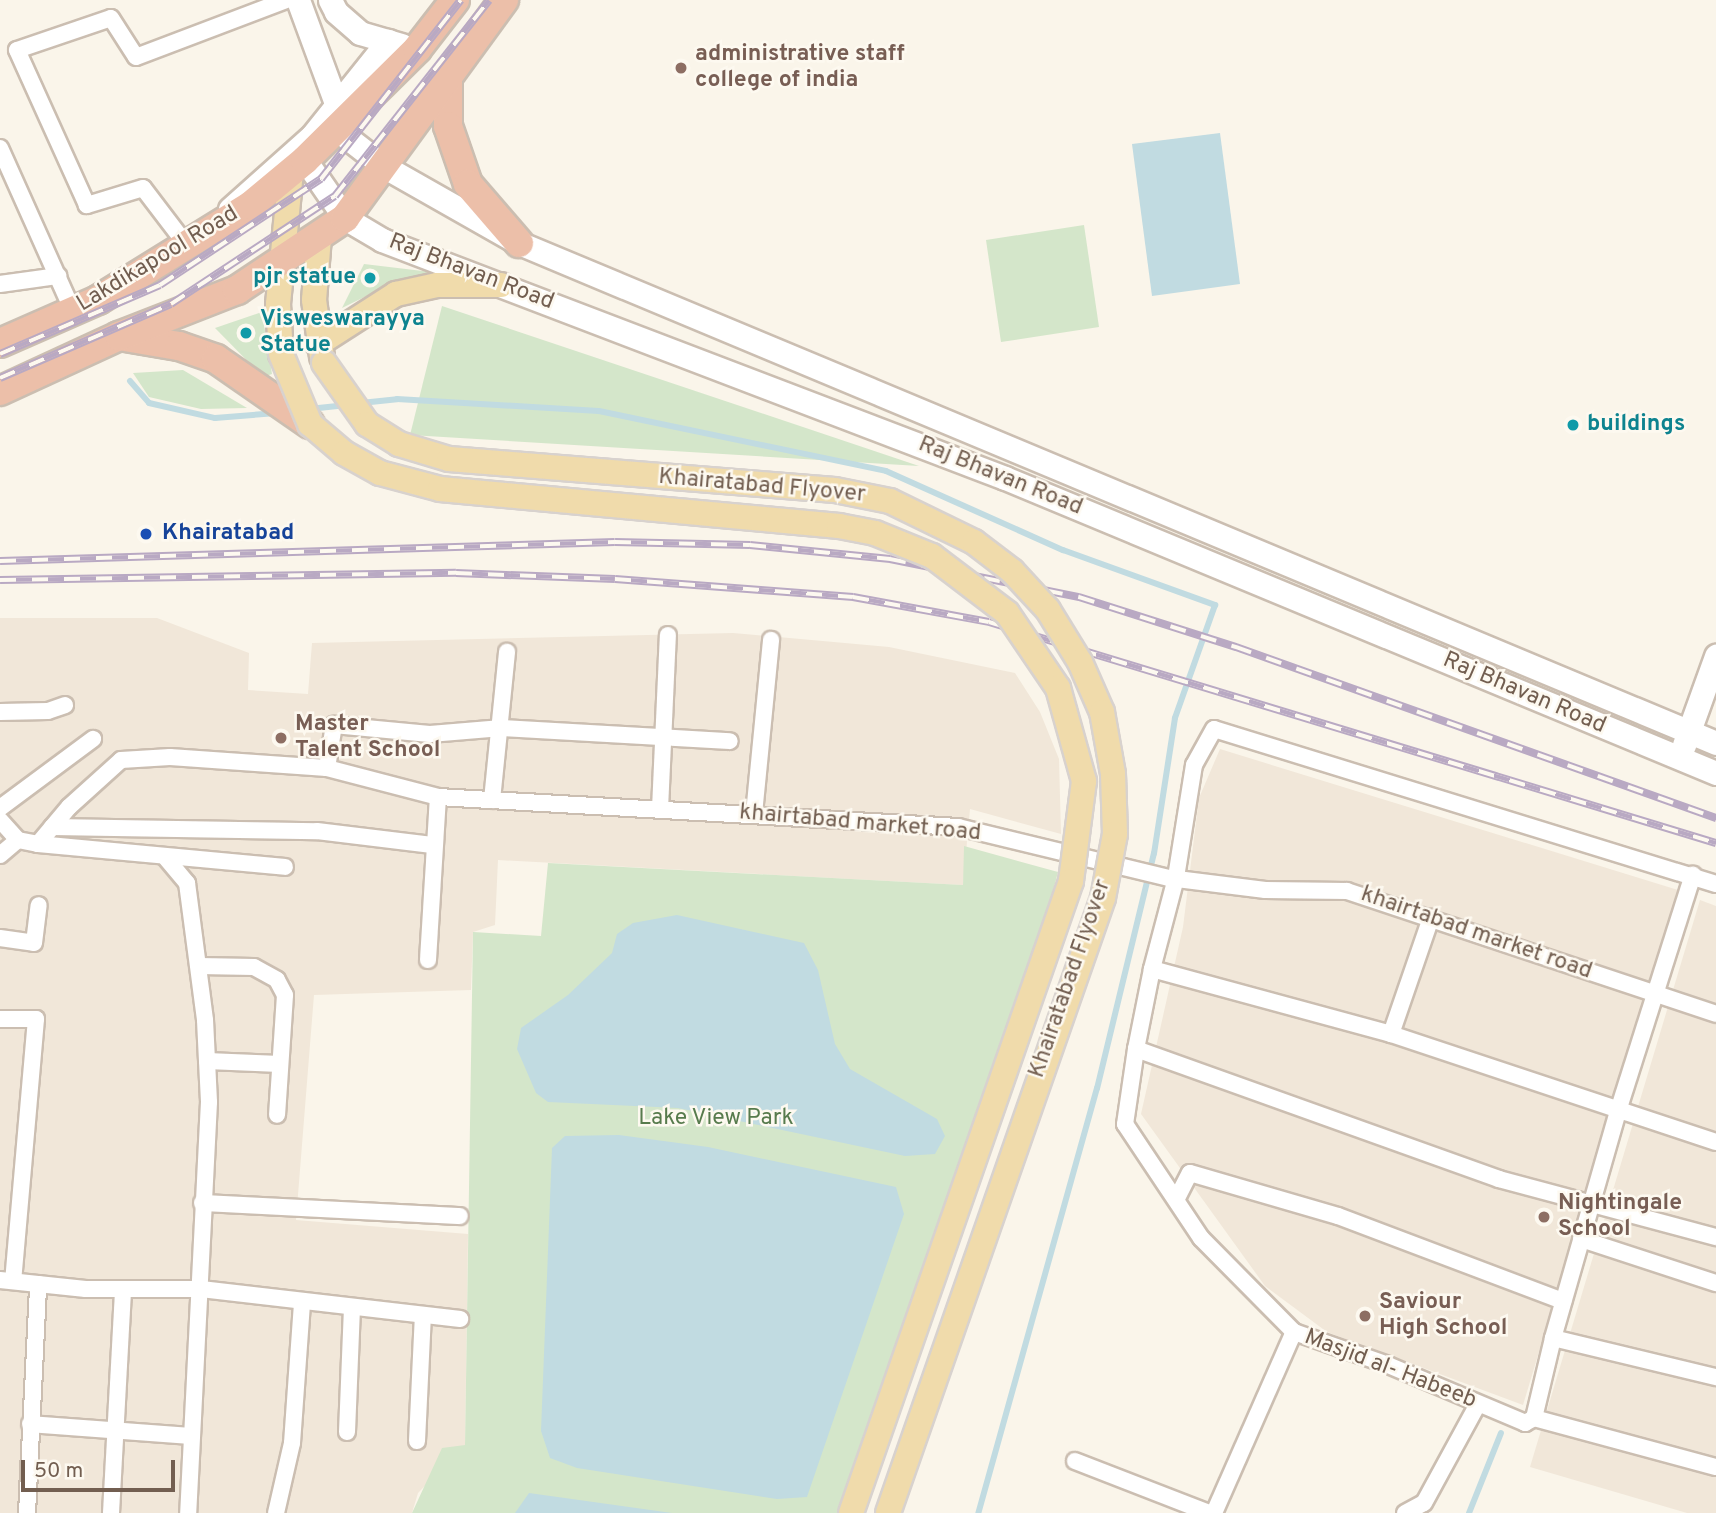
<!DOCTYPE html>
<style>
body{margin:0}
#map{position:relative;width:1716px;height:1513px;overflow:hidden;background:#faf5ea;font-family:Overpass,sans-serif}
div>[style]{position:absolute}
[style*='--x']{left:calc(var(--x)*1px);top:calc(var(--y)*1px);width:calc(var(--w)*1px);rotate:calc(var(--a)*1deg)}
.residential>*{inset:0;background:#f1e7d9}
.green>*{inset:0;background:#d4e6ca}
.water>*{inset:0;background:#c1dbe1}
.stream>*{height:6px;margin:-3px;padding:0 3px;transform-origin:3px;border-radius:3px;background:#c1dbe1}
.roads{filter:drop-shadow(2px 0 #cbbeb1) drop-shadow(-2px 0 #cbbeb1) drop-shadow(0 2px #cbbeb1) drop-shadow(0 -2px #cbbeb1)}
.street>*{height:16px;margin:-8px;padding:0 8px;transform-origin:8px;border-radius:8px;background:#fff}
.secondary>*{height:23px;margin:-11.5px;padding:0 11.5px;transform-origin:11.5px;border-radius:11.5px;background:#fff}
.primary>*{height:24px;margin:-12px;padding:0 12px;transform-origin:12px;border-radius:12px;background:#f0dbab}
.highway>*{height:28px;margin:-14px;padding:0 14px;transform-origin:14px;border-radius:14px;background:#ecbfa9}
.rail>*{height:8px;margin-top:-4px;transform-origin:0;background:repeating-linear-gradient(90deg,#fdf9f0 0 16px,#b9a9c3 0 32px);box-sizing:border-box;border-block:2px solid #b9a9c3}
.bridges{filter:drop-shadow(2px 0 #d8d2ce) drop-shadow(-2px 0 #d8d2ce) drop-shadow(0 2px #d8d2ce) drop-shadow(0 -2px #d8d2ce)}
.primary-bridge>*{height:24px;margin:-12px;padding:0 12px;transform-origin:12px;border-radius:12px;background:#f0dbab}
.dots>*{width:19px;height:19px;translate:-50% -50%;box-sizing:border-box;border:4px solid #fdf9f0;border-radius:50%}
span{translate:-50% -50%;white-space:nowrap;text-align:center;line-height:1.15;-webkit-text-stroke:5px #fdf9f0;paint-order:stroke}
.education-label{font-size:23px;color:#785e54;font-weight:700}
.left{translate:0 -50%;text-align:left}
.street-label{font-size:23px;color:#725e50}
.culture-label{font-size:23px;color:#0d838f;font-weight:700}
.right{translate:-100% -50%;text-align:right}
.transit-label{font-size:23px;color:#164399;font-weight:700}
.park-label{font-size:23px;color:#577b4d}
.scale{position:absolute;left:21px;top:1460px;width:154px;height:32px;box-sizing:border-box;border:4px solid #725e50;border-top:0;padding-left:9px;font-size:21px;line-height:24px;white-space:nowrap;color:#725e50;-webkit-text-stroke:5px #fdf9f0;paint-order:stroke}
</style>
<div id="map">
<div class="residential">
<div style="clip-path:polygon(0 618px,157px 618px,249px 653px,248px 690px,308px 694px,312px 643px,733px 633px,889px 647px,1015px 673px,1040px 712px,1059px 759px,1061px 834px,970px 809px,963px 885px,498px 860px,495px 925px,473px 932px,471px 990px,314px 995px,296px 1220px,468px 1234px,465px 1445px,418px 1493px,412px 1513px,0 1513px)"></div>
<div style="clip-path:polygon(1220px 749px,1678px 890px,1523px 1405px,1327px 1332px,1265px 1286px,1141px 1114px,1183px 927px,1199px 798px)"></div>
<div style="clip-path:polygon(1700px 900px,1716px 906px,1716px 1513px,1687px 1513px,1530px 1467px)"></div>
</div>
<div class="green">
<div style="clip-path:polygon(1084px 225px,1099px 327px,1001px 342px,986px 240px)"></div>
<div style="clip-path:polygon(364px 264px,431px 272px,395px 282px,342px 308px)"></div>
<div style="clip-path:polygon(442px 306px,919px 466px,410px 435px)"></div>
<div style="clip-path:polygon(262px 312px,272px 374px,263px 377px,215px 328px)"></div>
<div style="clip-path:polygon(183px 370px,247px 408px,201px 409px,149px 397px,133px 373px)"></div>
<div style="clip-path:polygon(964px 846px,1058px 872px,1041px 937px,838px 1513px,412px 1513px,442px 1448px,465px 1445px,473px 932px,541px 936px,548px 863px,963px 885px)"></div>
</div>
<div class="water">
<div style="clip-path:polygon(1220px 133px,1240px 284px,1152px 296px,1132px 144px)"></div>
<div style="clip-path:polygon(677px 915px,804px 943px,818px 970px,835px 1044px,850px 1069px,937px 1119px,945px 1136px,935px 1154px,905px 1156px,678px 1108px,548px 1102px,536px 1093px,517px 1049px,521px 1028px,568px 995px,612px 953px,617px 934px,633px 923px)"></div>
<div style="clip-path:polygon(619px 1135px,708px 1147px,896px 1187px,904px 1214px,807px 1497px,777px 1499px,577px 1468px,550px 1458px,541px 1431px,552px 1148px,565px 1136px)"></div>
<div style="clip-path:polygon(529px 1493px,672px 1513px,515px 1513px)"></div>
</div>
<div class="stream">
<div style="--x:130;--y:381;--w:29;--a:49"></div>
<div style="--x:149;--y:403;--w:68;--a:12.8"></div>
<div style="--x:215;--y:418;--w:62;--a:-4.6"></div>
<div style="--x:361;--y:403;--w:36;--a:-6"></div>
<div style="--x:397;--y:399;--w:202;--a:3.4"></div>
<div style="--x:599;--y:411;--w:293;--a:11.8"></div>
<div style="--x:886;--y:471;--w:194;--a:24.1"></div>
<div style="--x:1063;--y:550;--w:162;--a:19.9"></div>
<div style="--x:1215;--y:605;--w:120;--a:109.5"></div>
<div style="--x:1175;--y:718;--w:137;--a:98.8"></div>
<div style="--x:1154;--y:853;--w:242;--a:103.6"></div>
<div style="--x:1097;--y:1088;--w:441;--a:105.6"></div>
<div style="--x:309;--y:409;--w:38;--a:-6"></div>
<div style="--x:1469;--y:1513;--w:86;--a:-68.2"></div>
</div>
<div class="roads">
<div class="street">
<div style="--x:0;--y:148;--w:179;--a:65.9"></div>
<div style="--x:188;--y:247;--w:74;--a:-127.3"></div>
<div style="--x:143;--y:188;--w:59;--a:163.1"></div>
<div style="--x:87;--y:205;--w:170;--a:-114.3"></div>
<div style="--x:17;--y:50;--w:99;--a:-18.8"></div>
<div style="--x:111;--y:18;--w:46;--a:57.3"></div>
<div style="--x:136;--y:57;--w:160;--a:-20.8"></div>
<div style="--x:0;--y:284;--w:59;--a:-7.9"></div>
<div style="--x:0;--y:712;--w:48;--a:-1.2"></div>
<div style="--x:48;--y:711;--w:18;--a:-19"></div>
<div style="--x:327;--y:768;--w:44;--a:-80.8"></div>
<div style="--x:334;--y:725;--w:96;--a:5.4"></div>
<div style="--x:430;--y:734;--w:72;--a:-4.8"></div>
<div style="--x:502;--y:728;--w:228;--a:3.3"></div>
<div style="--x:492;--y:800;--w:149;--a:-84.2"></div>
<div style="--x:0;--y:808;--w:116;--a:-36.6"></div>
<div style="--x:660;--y:809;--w:174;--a:-87.4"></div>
<div style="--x:754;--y:814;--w:175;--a:-84.4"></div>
<div style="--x:0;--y:820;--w:27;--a:48"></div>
<div style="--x:18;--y:840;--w:20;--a:11"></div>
<div style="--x:38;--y:844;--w:48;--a:-50"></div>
<div style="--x:69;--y:807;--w:70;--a:-42.1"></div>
<div style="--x:121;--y:760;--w:49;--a:-3.5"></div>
<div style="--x:170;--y:757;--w:157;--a:4"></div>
<div style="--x:327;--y:768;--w:115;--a:14.6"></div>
<div style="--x:438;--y:797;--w:521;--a:3.3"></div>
<div style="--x:958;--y:827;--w:217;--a:13.6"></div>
<div style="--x:1169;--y:878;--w:97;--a:7.1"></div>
<div style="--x:1265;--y:890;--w:82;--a:0.7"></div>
<div style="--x:1347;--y:891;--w:389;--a:18.4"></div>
<div style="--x:52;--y:827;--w:265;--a:0.9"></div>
<div style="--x:317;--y:831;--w:116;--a:6.9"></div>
<div style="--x:38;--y:844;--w:248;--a:5.3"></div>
<div style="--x:0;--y:855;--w:23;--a:-40"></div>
<div style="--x:166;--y:858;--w:33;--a:50"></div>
<div style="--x:187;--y:883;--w:138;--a:82.5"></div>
<div style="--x:205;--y:1020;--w:82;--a:87.2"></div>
<div style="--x:209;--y:1102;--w:412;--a:92.9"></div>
<div style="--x:1716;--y:884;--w:525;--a:-162.84"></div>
<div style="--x:1214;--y:729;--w:41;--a:119.1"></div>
<div style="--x:1194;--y:765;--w:114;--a:99.1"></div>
<div style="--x:1176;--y:878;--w:94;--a:104.8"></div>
<div style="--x:1152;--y:969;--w:248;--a:15.2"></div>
<div style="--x:1391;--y:1034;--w:342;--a:18.4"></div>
<div style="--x:0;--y:938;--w:34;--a:8"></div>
<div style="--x:34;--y:943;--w:38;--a:-83"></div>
<div style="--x:428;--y:960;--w:163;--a:-86.5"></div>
<div style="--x:199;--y:966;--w:55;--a:1"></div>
<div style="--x:254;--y:967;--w:26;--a:29"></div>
<div style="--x:277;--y:980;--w:17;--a:62"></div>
<div style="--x:285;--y:995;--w:120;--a:93.8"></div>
<div style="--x:1152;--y:969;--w:82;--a:101.3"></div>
<div style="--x:1136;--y:1049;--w:386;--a:19.7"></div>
<div style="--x:1499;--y:1179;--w:225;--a:15"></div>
<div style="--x:0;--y:1019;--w:36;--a:0"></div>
<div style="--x:36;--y:1019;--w:263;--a:95"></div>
<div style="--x:1391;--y:1034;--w:123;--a:-71"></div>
<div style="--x:1136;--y:1049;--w:76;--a:98.3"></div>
<div style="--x:1125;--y:1124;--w:137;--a:56.3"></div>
<div style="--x:1201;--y:1238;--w:132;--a:45.3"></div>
<div style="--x:1294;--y:1332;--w:100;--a:19.3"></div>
<div style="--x:1388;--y:1365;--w:149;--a:22.9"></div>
<div style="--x:1525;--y:1423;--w:10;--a:-29"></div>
<div style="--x:207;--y:1061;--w:73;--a:2.4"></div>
<div style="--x:1177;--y:1198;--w:28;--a:-63"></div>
<div style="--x:1190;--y:1173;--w:154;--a:16.2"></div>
<div style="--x:1338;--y:1216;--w:241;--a:20.7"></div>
<div style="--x:202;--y:1203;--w:258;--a:2.9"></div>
<div style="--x:1581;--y:1239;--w:142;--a:18.1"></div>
<div style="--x:0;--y:1280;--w:86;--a:6"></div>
<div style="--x:86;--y:1289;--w:115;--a:0"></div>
<div style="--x:201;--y:1289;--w:261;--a:6.6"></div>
<div style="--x:1553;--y:1338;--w:168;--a:13.5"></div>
<div style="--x:1534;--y:1418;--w:82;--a:-76.6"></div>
<div style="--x:1553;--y:1338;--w:236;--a:-74"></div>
<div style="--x:1618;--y:1111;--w:248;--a:-72.4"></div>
<div style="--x:1534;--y:1418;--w:188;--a:15.1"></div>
<div style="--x:30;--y:1424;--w:160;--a:4.3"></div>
<div style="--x:347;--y:1432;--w:122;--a:-87.7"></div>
<div style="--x:417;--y:1441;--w:125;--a:-87.3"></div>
<div style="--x:1075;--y:1461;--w:144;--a:21.2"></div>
<div style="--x:27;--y:1513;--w:229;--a:-87.2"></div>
<div style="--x:111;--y:1513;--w:223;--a:-86.9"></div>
<div style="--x:276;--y:1513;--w:72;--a:-77.1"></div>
<div style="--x:292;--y:1443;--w:139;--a:-85.9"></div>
<div style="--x:1214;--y:1513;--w:198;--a:-66.2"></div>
<div style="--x:1405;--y:1513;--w:21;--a:-28"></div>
<div style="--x:1424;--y:1503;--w:113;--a:-61.4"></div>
</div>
<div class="secondary">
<div style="--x:298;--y:0;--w:113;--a:69.8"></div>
<div style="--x:330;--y:0;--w:13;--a:63"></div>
<div style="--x:336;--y:12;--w:32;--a:41"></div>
<div style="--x:360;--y:33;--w:43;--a:16.3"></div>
<div style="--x:336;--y:129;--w:62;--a:37.8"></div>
<div style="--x:385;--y:167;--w:154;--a:29.6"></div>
<div style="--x:519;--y:243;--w:1297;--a:22.67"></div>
<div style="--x:305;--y:160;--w:70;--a:55.4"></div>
<div style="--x:345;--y:218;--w:43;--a:30.7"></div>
<div style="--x:382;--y:240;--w:667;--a:20.91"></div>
<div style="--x:1005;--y:478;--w:770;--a:22.53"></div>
<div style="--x:230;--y:209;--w:110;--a:-41.7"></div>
<div style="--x:312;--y:136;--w:122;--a:-51.3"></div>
<div style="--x:1684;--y:745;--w:95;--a:-70.2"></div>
</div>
<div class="primary">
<div style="--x:319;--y:237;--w:63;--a:94.5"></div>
<div style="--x:314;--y:300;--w:58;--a:82"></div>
<div style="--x:318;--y:344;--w:93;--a:-32.7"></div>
<div style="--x:396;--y:294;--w:42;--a:-12.4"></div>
<div style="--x:437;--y:285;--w:64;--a:0"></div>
<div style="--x:281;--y:354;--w:50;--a:-93.4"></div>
<div style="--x:278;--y:304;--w:133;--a:-84.4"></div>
</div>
<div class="highway">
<div style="--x:448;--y:77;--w:49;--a:90"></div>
<div style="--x:448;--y:126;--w:61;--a:71"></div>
<div style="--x:468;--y:184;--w:78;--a:49.2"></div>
<div style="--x:119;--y:336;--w:61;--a:9.5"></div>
<div style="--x:179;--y:346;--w:39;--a:19"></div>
<div style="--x:216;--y:359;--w:114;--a:34.7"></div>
<div style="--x:0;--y:343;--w:107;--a:-23.7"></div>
<div style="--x:98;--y:300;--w:180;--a:-31.8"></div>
<div style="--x:251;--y:205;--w:70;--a:-39.8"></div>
<div style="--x:305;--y:160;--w:158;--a:-44.7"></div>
<div style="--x:417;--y:49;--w:62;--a:-52.2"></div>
<div style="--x:0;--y:391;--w:131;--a:-24.8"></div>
<div style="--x:119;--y:336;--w:127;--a:-21.3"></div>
<div style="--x:237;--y:290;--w:130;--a:-33.7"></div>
<div style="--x:345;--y:218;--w:270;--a:-53.9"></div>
</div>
</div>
<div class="rail">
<div style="--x:0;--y:354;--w:174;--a:-23.3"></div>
<div style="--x:160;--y:285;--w:193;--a:-33.4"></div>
<div style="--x:321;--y:179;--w:227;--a:-52"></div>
<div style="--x:0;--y:378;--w:186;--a:-23.4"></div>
<div style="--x:171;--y:304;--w:196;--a:-33.4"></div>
<div style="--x:335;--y:196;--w:249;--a:-51.8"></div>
<div style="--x:0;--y:561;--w:615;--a:-1.77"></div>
<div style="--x:615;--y:542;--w:135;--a:1.3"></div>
<div style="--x:750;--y:545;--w:141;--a:5.7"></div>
<div style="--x:890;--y:559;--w:193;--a:11.4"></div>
<div style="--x:1079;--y:597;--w:165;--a:17.7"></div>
<div style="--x:1236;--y:647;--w:510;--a:19.61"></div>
<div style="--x:0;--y:580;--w:456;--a:-0.9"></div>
<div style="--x:456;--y:573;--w:159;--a:2.2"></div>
<div style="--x:615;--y:579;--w:239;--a:4.3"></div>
<div style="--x:853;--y:597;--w:138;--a:10.4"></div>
<div style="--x:989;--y:622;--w:760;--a:16.91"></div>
</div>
<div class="bridges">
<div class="primary-bridge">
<div style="--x:281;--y:354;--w:76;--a:67.5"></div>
<div style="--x:310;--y:424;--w:45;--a:40.5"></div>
<div style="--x:344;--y:453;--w:41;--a:29.1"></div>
<div style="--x:380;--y:473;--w:62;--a:14.9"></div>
<div style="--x:440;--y:489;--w:401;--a:5.3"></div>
<div style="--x:839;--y:526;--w:37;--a:11"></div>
<div style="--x:875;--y:533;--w:61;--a:22"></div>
<div style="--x:932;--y:556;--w:94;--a:37.2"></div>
<div style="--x:1007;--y:613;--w:91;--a:55.8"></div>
<div style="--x:1058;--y:688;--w:97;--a:74.4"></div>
<div style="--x:1084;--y:781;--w:101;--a:97.4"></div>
<div style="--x:1071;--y:881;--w:669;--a:109.19"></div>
<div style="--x:324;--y:363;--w:75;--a:54.8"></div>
<div style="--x:367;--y:424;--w:38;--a:32"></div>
<div style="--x:399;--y:444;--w:52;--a:16.7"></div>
<div style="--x:449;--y:459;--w:387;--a:4.6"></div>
<div style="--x:835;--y:490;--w:56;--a:11.3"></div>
<div style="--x:890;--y:501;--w:93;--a:26"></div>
<div style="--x:974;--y:542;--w:48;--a:37.3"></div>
<div style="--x:1012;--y:571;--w:53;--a:47.3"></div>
<div style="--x:1048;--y:610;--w:61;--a:58.4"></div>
<div style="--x:1080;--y:662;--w:55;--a:66.3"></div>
<div style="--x:1102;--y:712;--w:63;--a:79.9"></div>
<div style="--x:1113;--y:774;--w:60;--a:88.1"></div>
<div style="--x:1115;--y:834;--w:65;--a:100.6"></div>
<div style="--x:1103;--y:898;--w:651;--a:109.27"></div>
</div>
</div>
<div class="dots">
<div style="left:681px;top:68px;background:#8d6e63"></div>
<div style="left:370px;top:278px;background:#0f9aa8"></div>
<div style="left:246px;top:333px;background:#0f9aa8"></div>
<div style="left:1573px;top:425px;background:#0f9aa8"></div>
<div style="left:146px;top:534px;background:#1a4fb4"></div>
<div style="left:281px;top:738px;background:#8d6e63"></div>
<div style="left:1544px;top:1217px;background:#8d6e63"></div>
<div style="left:1365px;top:1316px;background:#8d6e63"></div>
</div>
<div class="education-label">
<span class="left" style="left:695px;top:68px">administrative staff<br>college of india</span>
<span class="left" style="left:295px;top:738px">Master<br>Talent School</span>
<span class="left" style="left:1558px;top:1217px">Nightingale<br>School</span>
<span class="left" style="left:1379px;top:1316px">Saviour<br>High School</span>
</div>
<div class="street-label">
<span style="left:158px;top:260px;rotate:-31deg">Lakdikapool Road</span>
<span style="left:471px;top:273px;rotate:21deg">Raj Bhavan Road</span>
<span style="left:1000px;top:477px;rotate:22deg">Raj Bhavan Road</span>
<span style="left:762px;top:487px;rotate:5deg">Khairatabad Flyover</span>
<span style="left:1524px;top:694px;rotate:23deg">Raj Bhavan Road</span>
<span style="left:860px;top:824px;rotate:5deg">khairtabad market road</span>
<span style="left:1476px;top:934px;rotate:19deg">khairtabad market road</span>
<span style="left:1071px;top:979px;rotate:-71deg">Khairatabad Flyover</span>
<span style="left:1390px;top:1370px;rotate:21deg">Masjid al- Habeeb</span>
</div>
<div class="culture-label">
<span class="right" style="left:356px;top:278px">pjr statue</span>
<span class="left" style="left:260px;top:333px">Visweswarayya<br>Statue</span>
<span class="left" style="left:1587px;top:425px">buildings</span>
</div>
<div class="transit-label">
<span class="left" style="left:162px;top:534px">Khairatabad</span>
</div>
<div class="park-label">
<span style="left:716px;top:1119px">Lake View Park</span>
</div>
<div class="scale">50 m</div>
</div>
